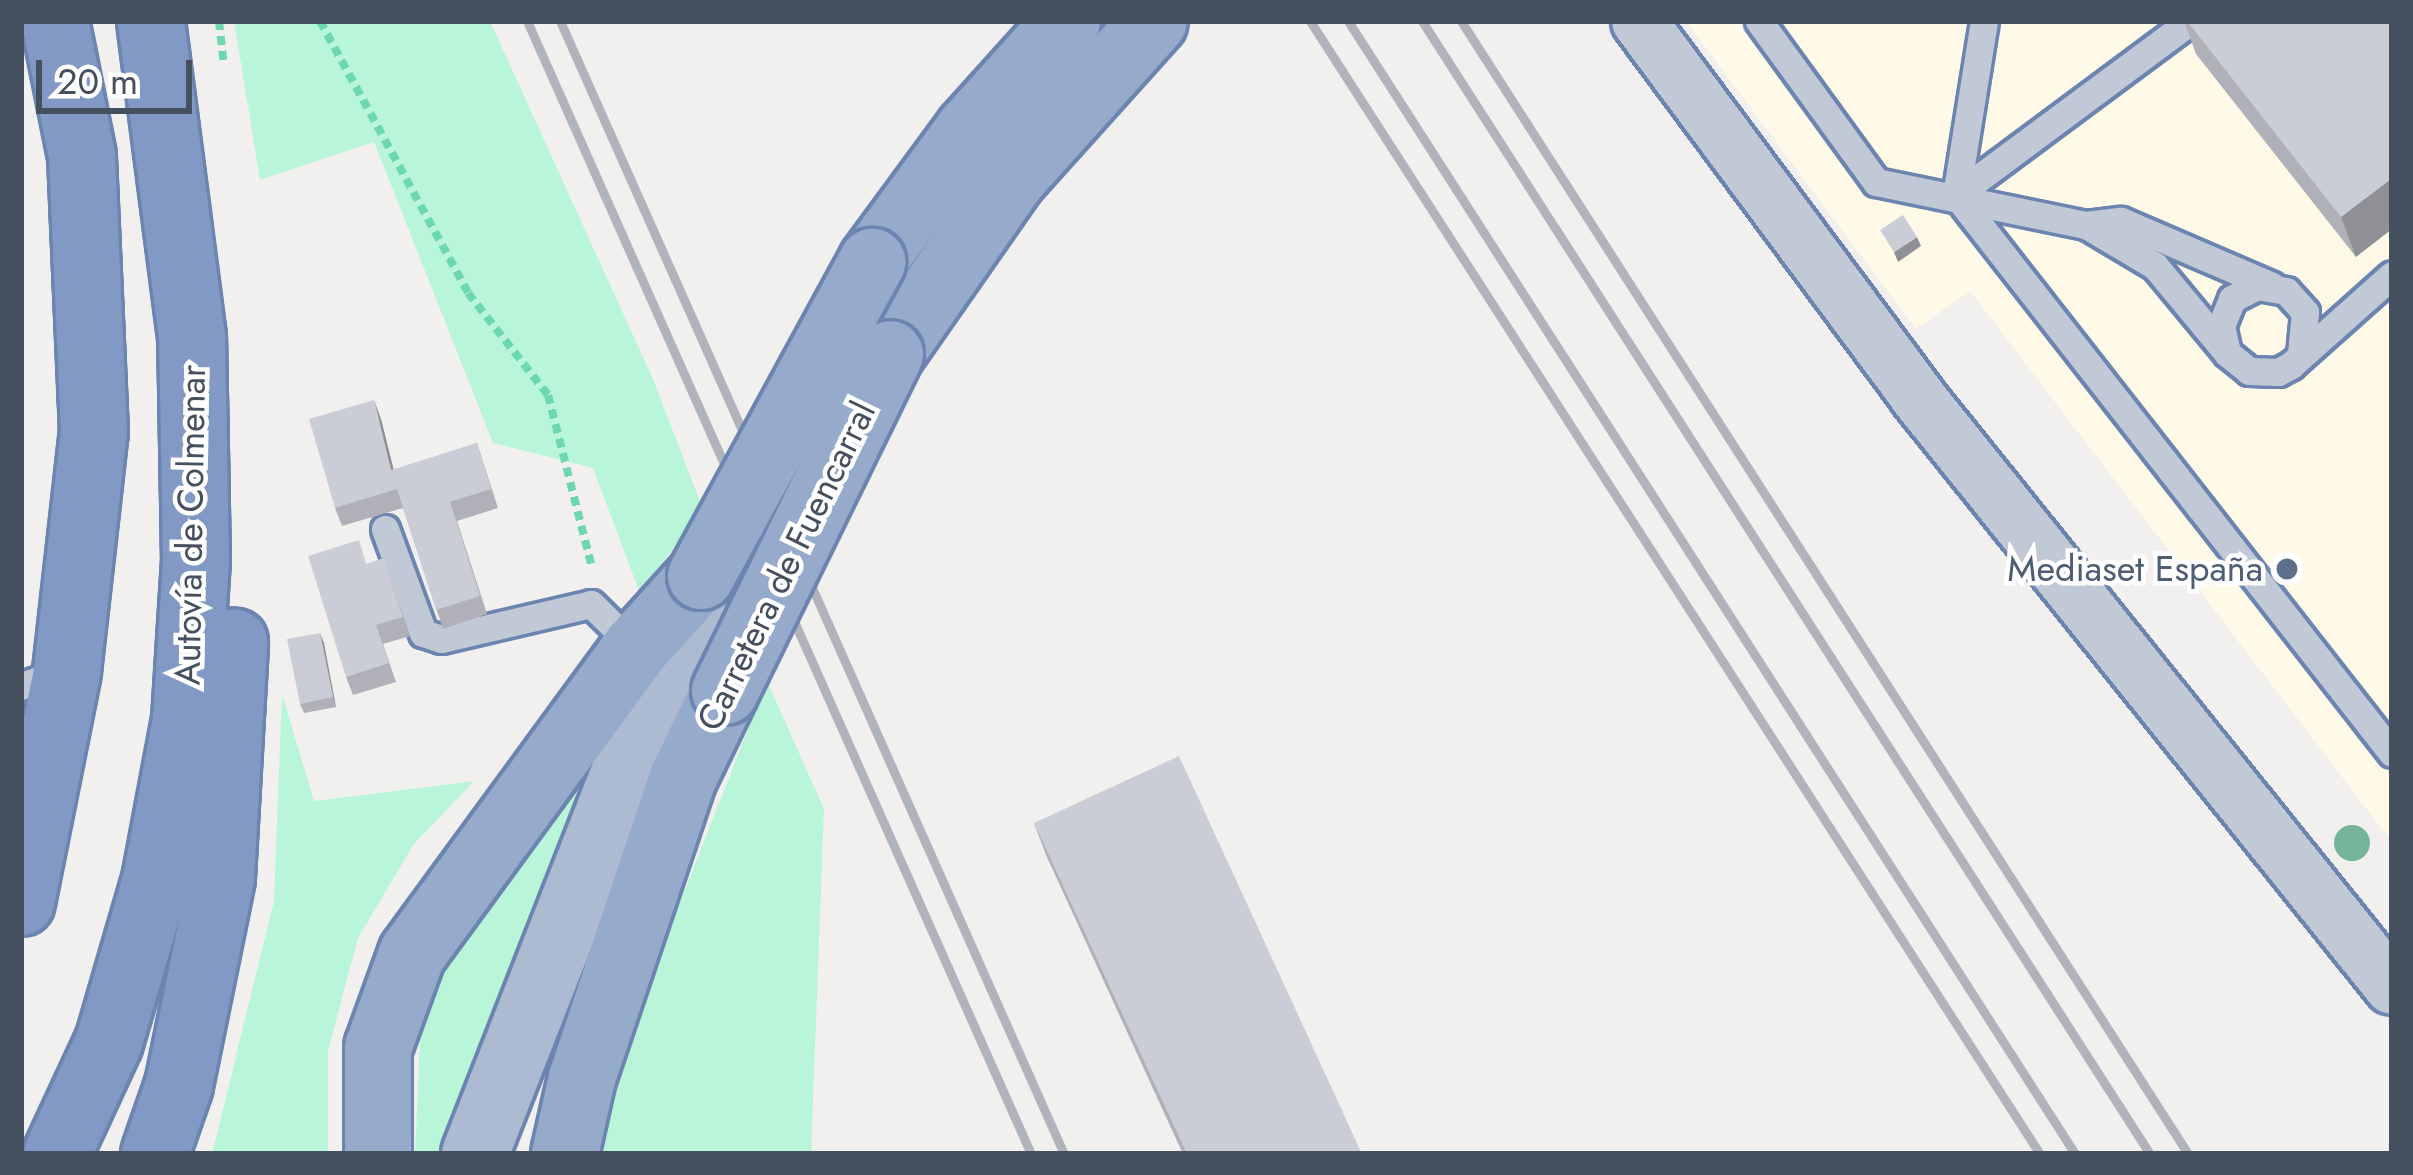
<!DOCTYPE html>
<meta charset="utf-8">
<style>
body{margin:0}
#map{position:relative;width:2413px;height:1175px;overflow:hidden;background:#f2f0ef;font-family:Jost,sans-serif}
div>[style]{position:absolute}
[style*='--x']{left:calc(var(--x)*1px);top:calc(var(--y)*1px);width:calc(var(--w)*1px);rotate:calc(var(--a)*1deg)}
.commercial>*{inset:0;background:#fefae7}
.green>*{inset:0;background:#b9f5d8}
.path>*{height:8px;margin-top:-4px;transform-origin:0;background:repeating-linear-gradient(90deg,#6dd7b0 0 9px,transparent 0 15px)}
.roads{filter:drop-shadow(3px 0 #6c84b0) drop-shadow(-3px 0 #6c84b0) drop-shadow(0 3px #6c84b0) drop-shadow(0 -3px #6c84b0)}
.service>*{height:27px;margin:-13.5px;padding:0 13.5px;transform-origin:13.5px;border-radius:13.5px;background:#c1c9d6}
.minor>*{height:54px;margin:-27px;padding:0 27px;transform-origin:27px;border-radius:27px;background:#c1c9d6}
.primary>*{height:66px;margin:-33px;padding:0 33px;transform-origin:33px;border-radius:33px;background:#acbad2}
.trunk>*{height:66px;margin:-33px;padding:0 33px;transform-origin:33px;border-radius:33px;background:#96aacb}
.motorway>*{height:66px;margin:-33px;padding:0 33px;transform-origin:33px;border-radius:33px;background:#8199c4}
.rail>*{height:9px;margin:-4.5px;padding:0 4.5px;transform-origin:4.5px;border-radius:4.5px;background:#b1b3bb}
.bridges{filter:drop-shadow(3px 0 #6c84b0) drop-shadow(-3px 0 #6c84b0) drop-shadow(0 3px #6c84b0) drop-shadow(0 -3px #6c84b0)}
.trunk-bridge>*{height:66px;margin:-33px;padding:0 33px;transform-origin:33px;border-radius:33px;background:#96aacb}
.trees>*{width:36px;height:36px;margin:-18px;border-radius:50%;background:#74b59b}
.wall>*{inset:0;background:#afb0b8}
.shaded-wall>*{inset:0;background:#8e9096}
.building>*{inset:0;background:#cbcdd6}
.dots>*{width:33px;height:33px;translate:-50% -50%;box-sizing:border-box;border:6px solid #fff;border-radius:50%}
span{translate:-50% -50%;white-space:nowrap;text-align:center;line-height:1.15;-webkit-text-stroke:9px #fff;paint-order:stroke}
.street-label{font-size:36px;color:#45505f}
.service-label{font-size:36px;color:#4e5e75}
.right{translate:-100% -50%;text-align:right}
.frame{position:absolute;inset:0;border:24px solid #45505f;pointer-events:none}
.scale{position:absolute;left:36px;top:60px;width:156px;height:54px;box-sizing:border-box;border:6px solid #45505f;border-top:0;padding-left:15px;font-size:36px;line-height:42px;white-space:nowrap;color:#45505f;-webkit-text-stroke:9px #fff;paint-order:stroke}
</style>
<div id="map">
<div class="commercial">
<div style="clip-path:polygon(1686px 21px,2392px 21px,2392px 842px,1970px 291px,1916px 329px)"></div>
</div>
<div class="green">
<div style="clip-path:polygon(234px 21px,490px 21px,653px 379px,704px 512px,639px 591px,593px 468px,493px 443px,374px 142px,260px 180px)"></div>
<div style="clip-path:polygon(767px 681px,824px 809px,811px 1154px,563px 1154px,668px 933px)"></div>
<div style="clip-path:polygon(282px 694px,314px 801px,474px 781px,414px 844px,358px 938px,328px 1051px,328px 1154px,212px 1154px,274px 901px)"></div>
<div style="clip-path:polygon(598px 760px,443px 1154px,415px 1154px,420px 1039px,445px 959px,491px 881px)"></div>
</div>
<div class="path">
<div style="--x:219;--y:21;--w:45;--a:83.7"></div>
<div style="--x:320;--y:21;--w:310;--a:61.4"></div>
<div style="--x:468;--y:293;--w:130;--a:51.9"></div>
<div style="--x:548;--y:395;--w:178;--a:75.7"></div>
</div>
<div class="roads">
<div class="service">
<div style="--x:1759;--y:21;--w:199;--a:54"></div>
<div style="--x:1876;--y:182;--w:214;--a:11.6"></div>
<div style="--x:2086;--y:225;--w:35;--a:-7"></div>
<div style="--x:2121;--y:221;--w:164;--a:23.3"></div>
<div style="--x:1984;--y:21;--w:176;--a:99.1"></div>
<div style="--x:1956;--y:195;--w:708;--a:52"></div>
<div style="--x:1956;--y:195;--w:292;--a:-36.6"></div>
<div style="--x:2086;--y:225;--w:80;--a:30.7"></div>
<div style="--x:2155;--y:266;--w:108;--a:50.3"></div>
<div style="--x:2301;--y:354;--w:42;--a:-84.6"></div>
<div style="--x:2305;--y:312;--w:28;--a:-132"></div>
<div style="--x:2286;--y:291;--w:29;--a:-170"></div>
<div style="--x:2257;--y:286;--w:28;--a:153"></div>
<div style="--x:2232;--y:299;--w:29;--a:112"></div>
<div style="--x:2221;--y:326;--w:28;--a:77"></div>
<div style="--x:2227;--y:353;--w:28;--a:39"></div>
<div style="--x:2249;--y:371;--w:29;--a:2"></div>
<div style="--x:2278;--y:372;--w:15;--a:-28"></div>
<div style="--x:2291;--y:365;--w:135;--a:-41.7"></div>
<div style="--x:385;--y:529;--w:111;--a:69.9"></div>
<div style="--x:423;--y:633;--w:19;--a:18"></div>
<div style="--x:441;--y:639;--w:154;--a:-13.1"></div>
<div style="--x:591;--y:604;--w:63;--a:44.4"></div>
<div style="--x:21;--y:686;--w:44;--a:-18.4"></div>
</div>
<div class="minor">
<div style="--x:1639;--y:21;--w:467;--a:53.4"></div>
<div style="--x:1917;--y:396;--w:758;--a:51.21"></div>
</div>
<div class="primary">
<div style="--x:475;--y:1154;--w:617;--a:-68.6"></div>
</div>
<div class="trunk">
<div style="--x:872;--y:262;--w:164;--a:-53.7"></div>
<div style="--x:969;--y:130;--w:147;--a:-48"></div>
<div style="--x:890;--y:354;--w:215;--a:-55.1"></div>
<div style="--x:1013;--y:178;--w:211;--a:-48.1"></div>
<div style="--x:378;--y:1154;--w:106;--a:-90"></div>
<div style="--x:378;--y:1048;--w:100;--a:-70.1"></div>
<div style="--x:412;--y:954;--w:379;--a:-53.8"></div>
<div style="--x:636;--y:648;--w:97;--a:-47.9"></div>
<div style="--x:565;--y:1154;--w:78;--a:-77.4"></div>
<div style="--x:582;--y:1078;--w:317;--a:-71.4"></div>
<div style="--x:683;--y:778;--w:97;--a:-64.2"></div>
</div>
<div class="motorway">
<div style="--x:21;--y:902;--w:236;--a:-78.7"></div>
<div style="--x:67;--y:671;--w:241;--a:-83.6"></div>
<div style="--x:94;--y:432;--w:276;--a:-92.5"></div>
<div style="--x:82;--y:156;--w:138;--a:-101.3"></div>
<div style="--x:57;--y:1154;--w:123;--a:-65.1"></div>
<div style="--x:109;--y:1042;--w:169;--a:-73.8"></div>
<div style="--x:156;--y:880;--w:164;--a:-79.4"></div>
<div style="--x:186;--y:719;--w:157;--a:-86.4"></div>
<div style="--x:196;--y:562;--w:225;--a:-91"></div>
<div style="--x:192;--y:337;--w:319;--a:-97.4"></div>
<div style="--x:155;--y:1154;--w:73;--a:-70.8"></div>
<div style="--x:179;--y:1085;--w:211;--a:-78.5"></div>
<div style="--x:221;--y:878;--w:236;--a:-86.8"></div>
</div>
</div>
<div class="rail">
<div style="--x:527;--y:21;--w:1240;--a:66.02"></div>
<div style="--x:560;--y:21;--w:1240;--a:66.02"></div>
<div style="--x:1310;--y:21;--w:1348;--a:57.21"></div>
<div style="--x:1348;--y:21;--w:1346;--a:57.31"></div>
<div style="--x:1422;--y:21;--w:1347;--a:57.28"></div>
<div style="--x:1461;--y:21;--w:1346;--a:57.31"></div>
</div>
<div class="bridges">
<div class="trunk-bridge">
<div style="--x:701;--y:576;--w:358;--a:-61.4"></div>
<div style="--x:725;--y:691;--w:375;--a:-63.9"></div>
</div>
</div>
<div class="trees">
<div style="left:2352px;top:843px"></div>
</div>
<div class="wall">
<div style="clip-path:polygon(2184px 21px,2392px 21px,2356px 257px,2196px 54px)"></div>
<div style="clip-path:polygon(381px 419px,394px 470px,477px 443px,498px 508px,457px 521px,487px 614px,443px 629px,403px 508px,342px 526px,335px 508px)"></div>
<div style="clip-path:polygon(384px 558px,410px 636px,383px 644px,396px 682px,353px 695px,346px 677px,367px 564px)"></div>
<div style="clip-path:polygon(320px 633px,336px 707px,304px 713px,300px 704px)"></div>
<div style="clip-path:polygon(1034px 823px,1362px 1154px,1183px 1154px,1046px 855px)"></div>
</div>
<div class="shaded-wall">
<div style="clip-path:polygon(2392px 178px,2392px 229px,2356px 257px,2341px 217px)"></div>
<div style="clip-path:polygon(1917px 237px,1921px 246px,1898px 262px,1894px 252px)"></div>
<div style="clip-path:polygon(374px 400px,381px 419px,398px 489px,391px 470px)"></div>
<div style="clip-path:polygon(320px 633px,324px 643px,336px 707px,333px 697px)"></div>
</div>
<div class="building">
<div style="clip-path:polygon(2187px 21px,2392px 21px,2392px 178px,2341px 217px)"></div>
<div style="clip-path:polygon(1903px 215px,1917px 237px,1894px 252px,1880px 230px)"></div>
<div style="clip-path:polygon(374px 400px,391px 470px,477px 443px,491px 489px,450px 502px,480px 596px,436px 610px,397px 489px,335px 508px,309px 419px)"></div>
<div style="clip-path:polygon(359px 540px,366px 564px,384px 558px,403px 617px,376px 625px,389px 663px,346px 677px,308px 556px)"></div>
<div style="clip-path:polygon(320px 633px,333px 697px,300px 704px,287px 639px)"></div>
<div style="clip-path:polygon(1179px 756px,1362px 1154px,1187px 1154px,1034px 823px)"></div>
</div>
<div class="dots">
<div style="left:2287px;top:569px;background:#5c6f8a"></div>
</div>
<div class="street-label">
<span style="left:190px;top:525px;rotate:-89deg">Autovía de Colmenar</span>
<span style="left:786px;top:566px;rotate:-64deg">Carretera de Fuencarral</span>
</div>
<div class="service-label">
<span class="right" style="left:2263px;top:569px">Mediaset España</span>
</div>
<div class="frame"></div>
<div class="scale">20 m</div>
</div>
